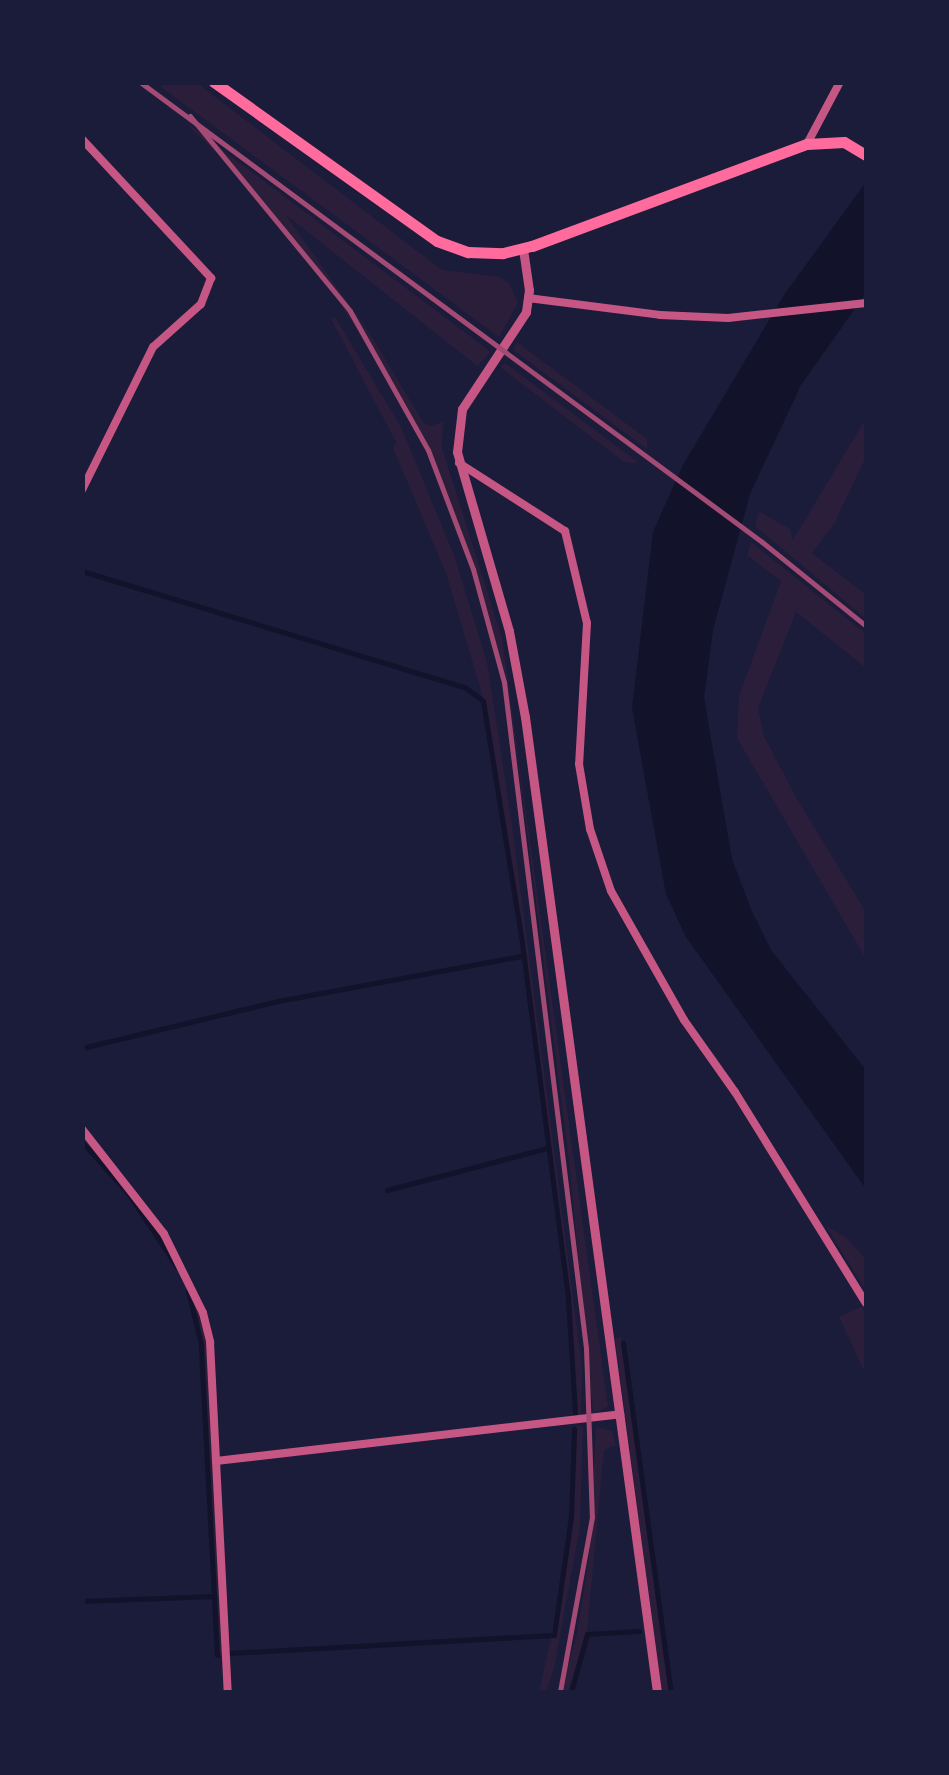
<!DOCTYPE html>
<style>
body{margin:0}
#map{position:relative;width:949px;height:1775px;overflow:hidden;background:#1b1b3a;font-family:Manrope,sans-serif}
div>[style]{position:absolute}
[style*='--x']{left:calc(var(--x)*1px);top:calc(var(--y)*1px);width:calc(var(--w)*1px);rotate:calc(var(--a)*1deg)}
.green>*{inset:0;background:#2a1e3b}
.water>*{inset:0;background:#12122b}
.stream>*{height:5px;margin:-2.5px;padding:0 2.5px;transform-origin:2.5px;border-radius:2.5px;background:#12122b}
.minor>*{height:8px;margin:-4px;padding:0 4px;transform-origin:4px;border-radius:4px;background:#c65784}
.tertiary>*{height:9px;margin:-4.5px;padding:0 4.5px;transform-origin:4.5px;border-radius:4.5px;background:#c65784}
.primary>*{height:11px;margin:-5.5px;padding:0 5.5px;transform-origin:5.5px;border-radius:5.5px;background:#ff6b9d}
.rail>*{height:5px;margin:-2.5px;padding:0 2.5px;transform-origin:2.5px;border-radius:2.5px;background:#a44b75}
span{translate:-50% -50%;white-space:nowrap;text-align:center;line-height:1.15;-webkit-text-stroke:10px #1b1b3a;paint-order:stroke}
.frame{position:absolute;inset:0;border:85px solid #1b1b3a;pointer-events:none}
</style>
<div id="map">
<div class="green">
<div style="clip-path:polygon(165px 82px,197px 83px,442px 270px,500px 277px,509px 283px,518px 303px,499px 337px,161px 87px)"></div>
<div style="clip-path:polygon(184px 121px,491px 352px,477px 366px,285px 214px,372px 337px,423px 422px,429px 426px,443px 422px,442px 448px,502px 638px,608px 1406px,602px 1410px,593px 1413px,570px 1170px,517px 753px,503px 672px,481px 593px,426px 450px,365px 342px,325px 280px,261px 197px)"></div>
<div style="clip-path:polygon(335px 317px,401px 427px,454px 555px,487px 662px,512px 824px,565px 1235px,582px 1368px,581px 1415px,576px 1415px,569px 1298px,523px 943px,484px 701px,446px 573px,393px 448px,396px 442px,331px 319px)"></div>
<div style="clip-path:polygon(517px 342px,647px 439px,647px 449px,513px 350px)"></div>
<div style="clip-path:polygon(505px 363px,639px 463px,624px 462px,500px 367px)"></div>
<div style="clip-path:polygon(866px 418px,866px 457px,834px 524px,812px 553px,866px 595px,866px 619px,755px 526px,759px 511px,790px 529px,793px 540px)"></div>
<div style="clip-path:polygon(751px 542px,866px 634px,866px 668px,796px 612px,758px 708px,764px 736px,797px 799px,866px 912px,866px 959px,737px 738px,739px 696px,781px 581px,747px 555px)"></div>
<div style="clip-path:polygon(82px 1133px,159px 1230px,194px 1292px,207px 1343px,222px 1655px,218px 1655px,199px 1319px,168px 1249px,129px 1193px,83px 1141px)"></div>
<div style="clip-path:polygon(826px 1226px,847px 1238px,866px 1260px,866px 1291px)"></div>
<div style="clip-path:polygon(862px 1306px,866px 1313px,866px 1375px,839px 1317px)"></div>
<div style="clip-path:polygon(621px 1337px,660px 1629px,669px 1692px,662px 1692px,615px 1338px)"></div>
<div style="clip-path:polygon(576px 1425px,583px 1426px,580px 1527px,554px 1669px,546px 1692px,539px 1692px,568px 1558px)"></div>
<div style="clip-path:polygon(596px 1427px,612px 1431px,616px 1445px,604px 1450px,587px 1632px,568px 1692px,560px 1692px,577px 1634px,589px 1558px)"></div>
</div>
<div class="water">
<div style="clip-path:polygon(866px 182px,866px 293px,801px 385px,750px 494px,713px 630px,704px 698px,732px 859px,751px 909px,771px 950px,866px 1070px,866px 1189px,686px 937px,666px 894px,632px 708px,653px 532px,683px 465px,784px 295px)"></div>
</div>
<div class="stream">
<div style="--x:82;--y:571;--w:401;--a:16.9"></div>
<div style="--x:466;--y:688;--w:21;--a:37"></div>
<div style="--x:483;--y:701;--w:245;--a:80.8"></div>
<div style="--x:522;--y:943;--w:358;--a:82.6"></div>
<div style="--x:568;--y:1298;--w:116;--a:86.5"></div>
<div style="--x:82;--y:1048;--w:202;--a:-13.5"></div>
<div style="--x:278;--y:1001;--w:247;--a:-10.5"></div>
<div style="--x:82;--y:1142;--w:69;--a:48"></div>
<div style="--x:128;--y:1193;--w:89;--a:56.5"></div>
<div style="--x:387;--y:1190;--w:165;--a:-14.7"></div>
<div style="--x:623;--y:1343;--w:352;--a:82.2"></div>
<div style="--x:214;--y:1596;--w:59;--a:87.1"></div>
<div style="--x:82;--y:1601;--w:132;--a:-2.2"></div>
<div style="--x:214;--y:1596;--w:252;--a:-93"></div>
<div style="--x:201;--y:1344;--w:55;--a:-103.8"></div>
<div style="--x:230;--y:1653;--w:324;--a:-3.2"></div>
<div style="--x:554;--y:1635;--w:119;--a:-81.8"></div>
<div style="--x:571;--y:1517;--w:88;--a:-88"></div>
<div style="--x:571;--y:1692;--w:60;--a:-74.6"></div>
<div style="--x:587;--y:1634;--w:52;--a:-3.3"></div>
</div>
<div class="minor">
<div style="--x:82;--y:139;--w:190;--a:47.1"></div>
<div style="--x:211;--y:278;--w:28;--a:111"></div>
<div style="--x:201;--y:304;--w:64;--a:138.1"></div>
<div style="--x:153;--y:347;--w:160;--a:116.4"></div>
<div style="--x:807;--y:144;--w:70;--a:-62"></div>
<div style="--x:528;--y:298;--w:133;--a:7.3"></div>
<div style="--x:660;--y:315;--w:68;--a:2.5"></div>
<div style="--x:728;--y:318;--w:139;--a:-6.2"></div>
<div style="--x:459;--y:463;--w:126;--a:32.7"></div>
<div style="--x:565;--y:531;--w:95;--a:76.6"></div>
<div style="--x:587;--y:623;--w:141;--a:93.2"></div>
<div style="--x:579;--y:764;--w:66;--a:80.4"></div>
<div style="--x:590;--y:829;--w:65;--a:71.3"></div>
<div style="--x:611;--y:891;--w:148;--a:60.5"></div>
<div style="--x:684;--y:1020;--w:88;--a:54.7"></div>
<div style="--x:735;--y:1092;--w:248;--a:58.2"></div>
<div style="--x:82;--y:1129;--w:133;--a:52"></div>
<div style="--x:164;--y:1234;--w:88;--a:63.7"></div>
<div style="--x:203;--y:1313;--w:30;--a:76"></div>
<div style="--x:210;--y:1342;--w:350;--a:87.1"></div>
<div style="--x:216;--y:1461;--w:407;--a:-6.6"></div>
</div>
<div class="tertiary">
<div style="--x:523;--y:249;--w:41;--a:81.7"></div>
<div style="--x:529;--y:290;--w:22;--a:98"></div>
<div style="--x:526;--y:312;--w:116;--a:123.4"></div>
<div style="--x:462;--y:409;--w:43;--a:96.6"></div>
<div style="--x:457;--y:452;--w:186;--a:73.8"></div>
<div style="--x:509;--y:631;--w:87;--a:79.5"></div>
<div style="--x:525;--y:717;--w:984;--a:82.29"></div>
</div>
<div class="primary">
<div style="--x:214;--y:82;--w:274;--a:35.5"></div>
<div style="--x:437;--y:241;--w:33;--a:20"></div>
<div style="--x:468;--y:252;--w:35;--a:2"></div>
<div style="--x:503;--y:253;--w:30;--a:-14"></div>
<div style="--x:532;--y:246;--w:293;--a:-20.4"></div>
<div style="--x:807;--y:144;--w:37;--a:-3"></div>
<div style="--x:844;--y:142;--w:26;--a:31"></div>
</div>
<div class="rail">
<div style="--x:140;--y:82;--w:774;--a:36.48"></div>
<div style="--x:762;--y:542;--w:134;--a:38.9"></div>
<div style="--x:190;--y:116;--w:252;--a:50.6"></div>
<div style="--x:350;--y:311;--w:159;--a:60.7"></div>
<div style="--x:428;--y:450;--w:127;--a:69.3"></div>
<div style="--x:473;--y:569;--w:117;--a:74.7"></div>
<div style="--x:504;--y:682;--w:671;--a:82.98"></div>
<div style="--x:586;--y:1348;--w:169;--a:88"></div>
<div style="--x:592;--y:1517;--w:178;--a:100.4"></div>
</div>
<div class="frame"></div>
</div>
